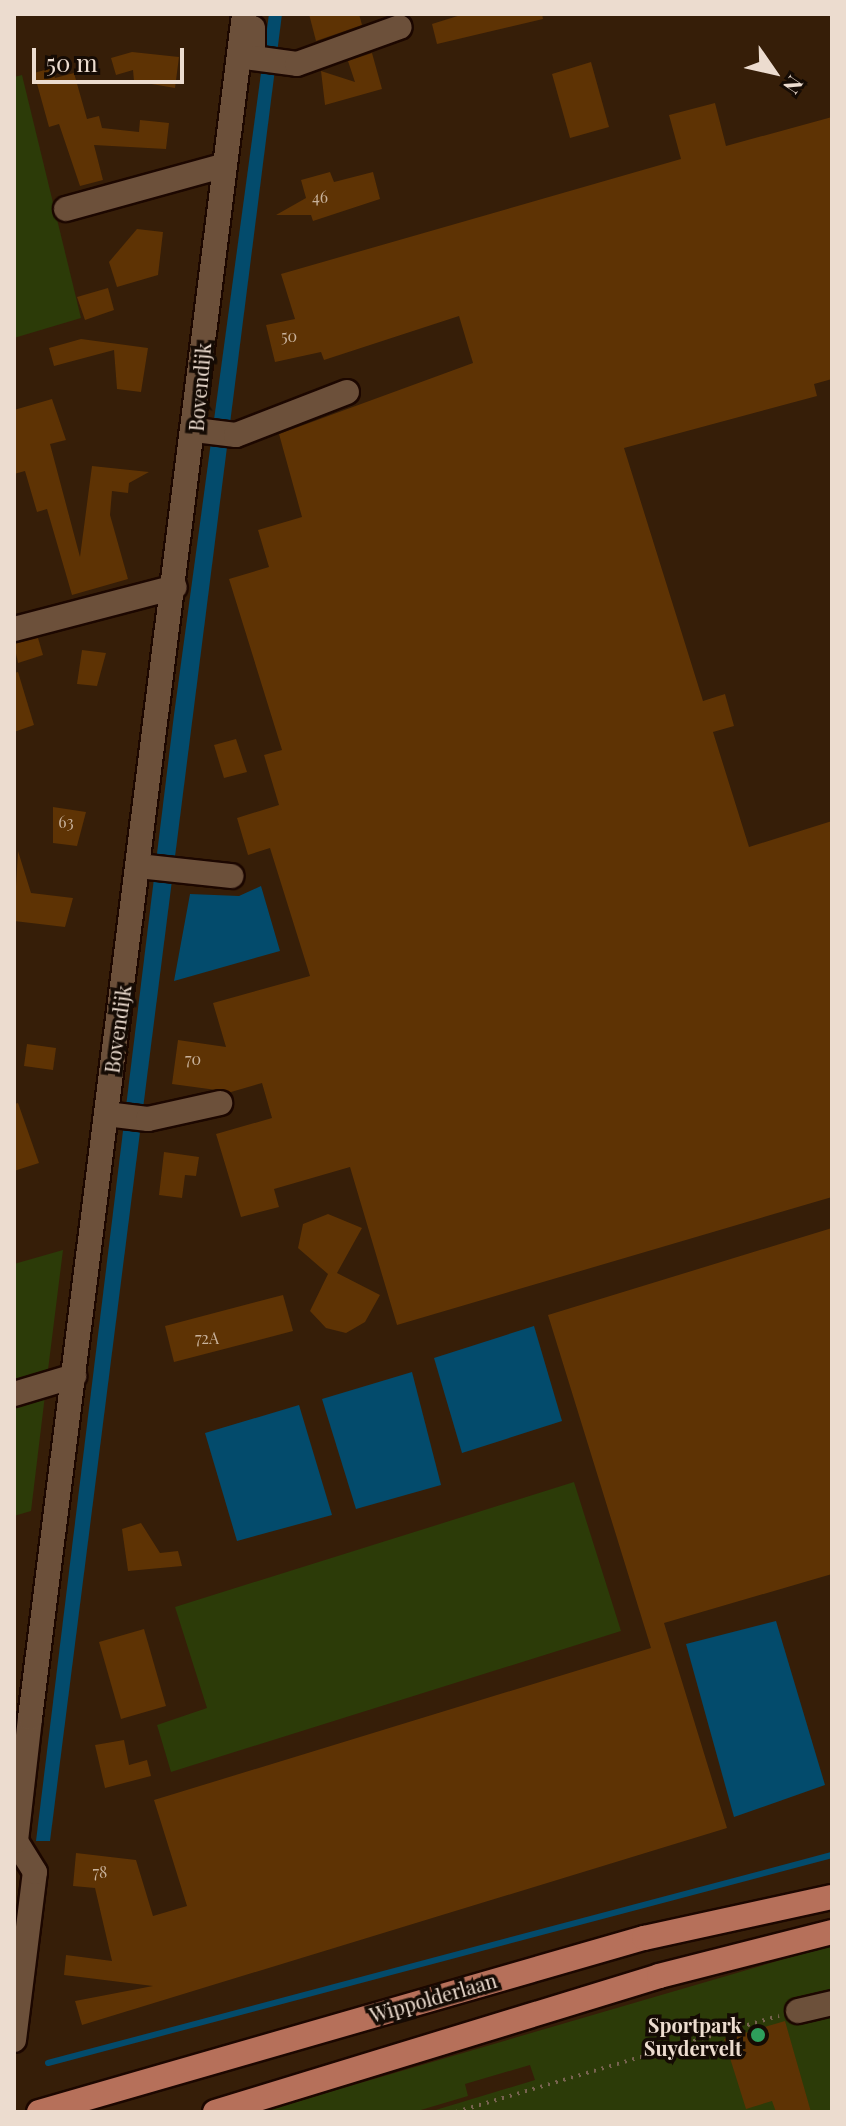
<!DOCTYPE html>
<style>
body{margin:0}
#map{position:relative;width:846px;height:2126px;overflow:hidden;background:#361e08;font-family:"Playfair Display",serif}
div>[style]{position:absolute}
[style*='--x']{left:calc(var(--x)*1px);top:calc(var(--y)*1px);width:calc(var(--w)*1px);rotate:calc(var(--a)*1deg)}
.green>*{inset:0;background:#2c3b08}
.water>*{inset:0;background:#034b6c}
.stream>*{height:6px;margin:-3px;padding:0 3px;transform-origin:3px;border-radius:3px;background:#034b6c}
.building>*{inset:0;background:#5e3304}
.path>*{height:4px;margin-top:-2px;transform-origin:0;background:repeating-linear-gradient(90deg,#786350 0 2px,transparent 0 8px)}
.roads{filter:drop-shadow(2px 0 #1c0700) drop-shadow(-2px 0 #1c0700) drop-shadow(0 2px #1c0700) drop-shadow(0 -2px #1c0700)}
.minor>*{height:24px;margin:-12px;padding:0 12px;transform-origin:12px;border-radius:12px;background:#6c503a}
.major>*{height:24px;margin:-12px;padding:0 12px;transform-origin:12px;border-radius:12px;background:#b6705a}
.dots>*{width:22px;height:22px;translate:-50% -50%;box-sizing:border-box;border:4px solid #150b04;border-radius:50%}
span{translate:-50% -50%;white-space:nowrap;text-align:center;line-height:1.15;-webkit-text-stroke:7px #150b04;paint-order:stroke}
.number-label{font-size:16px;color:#c8b29c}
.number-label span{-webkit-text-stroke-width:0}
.street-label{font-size:20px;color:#ecdccf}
.poi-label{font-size:20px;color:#ecdccf;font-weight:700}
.right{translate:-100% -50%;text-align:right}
.frame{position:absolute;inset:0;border:16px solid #ecdccf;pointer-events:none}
.north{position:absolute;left:734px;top:32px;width:80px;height:80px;-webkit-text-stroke:6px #150b04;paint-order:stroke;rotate:124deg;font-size:22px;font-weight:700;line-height:32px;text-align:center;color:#ecdccf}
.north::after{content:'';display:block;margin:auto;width:28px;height:36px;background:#ecdccf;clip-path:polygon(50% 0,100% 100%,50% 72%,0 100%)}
.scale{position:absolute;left:32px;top:48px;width:152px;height:36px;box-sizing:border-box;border:4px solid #ecdccf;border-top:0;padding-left:10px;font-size:24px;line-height:28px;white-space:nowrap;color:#ecdccf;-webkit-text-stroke:6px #150b04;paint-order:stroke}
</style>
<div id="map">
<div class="green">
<div style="clip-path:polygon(22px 75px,81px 318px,14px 338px,14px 77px)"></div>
<div style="clip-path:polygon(63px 1250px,48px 1370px,14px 1380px,14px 1264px)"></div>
<div style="clip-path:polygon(46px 1387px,31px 1511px,14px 1516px,14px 1397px)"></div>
<div style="clip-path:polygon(574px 1482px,621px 1631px,171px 1772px,157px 1725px,207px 1708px,175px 1607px)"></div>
<div style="clip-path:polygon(832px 1945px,832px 2112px,429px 2112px,535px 2080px,530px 2065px,465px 2084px,468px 2096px,414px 2112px,261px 2112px)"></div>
</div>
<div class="water">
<div style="clip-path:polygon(269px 14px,282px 14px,50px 1841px,36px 1841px,174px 715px)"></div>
<div style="clip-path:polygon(261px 886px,280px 951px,174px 981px,190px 894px,239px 896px)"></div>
<div style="clip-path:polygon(534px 1326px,562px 1421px,462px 1453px,434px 1358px)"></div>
<div style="clip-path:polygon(412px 1372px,441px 1485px,356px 1509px,322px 1399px)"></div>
<div style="clip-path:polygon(299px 1405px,332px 1515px,237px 1541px,205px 1433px)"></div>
<div style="clip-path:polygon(776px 1621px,825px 1785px,734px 1817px,686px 1644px)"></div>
</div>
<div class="stream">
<div style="--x:48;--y:2063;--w:811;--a:-14.86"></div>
</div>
<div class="building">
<div style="clip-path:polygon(309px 14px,359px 14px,362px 25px,316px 41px)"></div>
<div style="clip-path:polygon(464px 14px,542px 14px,543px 19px,437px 44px,432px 24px)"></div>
<div style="clip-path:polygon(132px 52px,179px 57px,175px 88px,134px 81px,133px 70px,116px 75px,111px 58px)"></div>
<div style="clip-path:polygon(372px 53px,382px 89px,325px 105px,321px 71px,355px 82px,348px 61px)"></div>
<div style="clip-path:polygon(591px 62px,609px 127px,570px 138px,552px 74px)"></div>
<div style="clip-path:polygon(52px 68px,55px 78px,74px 73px,87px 119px,99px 116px,102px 128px,139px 132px,140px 120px,169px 123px,166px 149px,94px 145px,103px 180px,80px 186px,59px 124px,49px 127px,34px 73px)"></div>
<div style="clip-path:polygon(715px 103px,726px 146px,832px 117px,832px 379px,814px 384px,817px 396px,624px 448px,703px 701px,725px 694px,734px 726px,713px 732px,749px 847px,832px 821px,832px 1197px,397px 1325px,350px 1167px,274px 1189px,279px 1207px,241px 1217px,216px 1134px,272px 1118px,262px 1083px,231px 1092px,172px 1084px,178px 1040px,226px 1047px,213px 1003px,310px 976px,270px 848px,248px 855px,237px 818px,279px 805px,264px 755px,282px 750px,229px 579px,269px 567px,258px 530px,302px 517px,279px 434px,473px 363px,459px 316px,324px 360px,321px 352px,275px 362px,266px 325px,295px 319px,281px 274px,681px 159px,669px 115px)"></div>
<div style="clip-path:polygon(330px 172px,334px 182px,373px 172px,380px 199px,313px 221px,311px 215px,276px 215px,306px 198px,301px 180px)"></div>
<div style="clip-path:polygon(137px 229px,163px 232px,158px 275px,117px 287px,109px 262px)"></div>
<div style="clip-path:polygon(108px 288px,114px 310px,85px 320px,77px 297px)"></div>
<div style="clip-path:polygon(81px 339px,148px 348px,141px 392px,117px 389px,114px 350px,54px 366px,49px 348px)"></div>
<div style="clip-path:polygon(52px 399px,66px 440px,50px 444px,80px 557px,92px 466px,149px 472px,129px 483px,128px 493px,112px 491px,110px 515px,128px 579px,72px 595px,47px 509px,37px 512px,25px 471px,14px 474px,14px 410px)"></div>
<div style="clip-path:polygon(38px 638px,43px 655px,18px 663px,14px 644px)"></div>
<div style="clip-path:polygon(82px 650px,106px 653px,97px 686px,77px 684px)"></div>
<div style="clip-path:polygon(18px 672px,34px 725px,14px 732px,14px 673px)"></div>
<div style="clip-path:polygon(236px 739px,247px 772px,224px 778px,214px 745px)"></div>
<div style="clip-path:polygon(53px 807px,86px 812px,77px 846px,53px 843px)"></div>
<div style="clip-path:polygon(18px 851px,31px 893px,73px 898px,65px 927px,14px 921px)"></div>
<div style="clip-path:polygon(27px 1044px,56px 1048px,53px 1070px,24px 1066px)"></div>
<div style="clip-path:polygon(18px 1103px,39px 1163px,14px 1171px,14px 1104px)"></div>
<div style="clip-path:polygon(164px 1152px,199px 1157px,196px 1176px,185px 1175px,182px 1198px,159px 1195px)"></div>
<div style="clip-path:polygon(328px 1214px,362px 1228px,337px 1273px,380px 1295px,365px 1322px,346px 1333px,326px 1328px,310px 1311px,328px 1274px,298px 1248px,303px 1224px)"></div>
<div style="clip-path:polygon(832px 1228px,832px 1574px,664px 1623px,727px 1828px,82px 2025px,75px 2001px,153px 1986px,64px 1975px,66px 1955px,112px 1961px,95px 1888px,73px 1886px,76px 1853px,136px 1860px,153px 1916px,187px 1906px,154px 1800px,651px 1648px,548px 1315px)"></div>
<div style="clip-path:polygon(283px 1295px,293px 1331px,174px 1362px,165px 1326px)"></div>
<div style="clip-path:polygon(141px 1523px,160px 1553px,178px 1551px,182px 1566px,128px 1571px,122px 1529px)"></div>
<div style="clip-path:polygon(144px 1629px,166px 1706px,121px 1719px,99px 1642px)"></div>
<div style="clip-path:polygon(124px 1740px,129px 1765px,147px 1760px,151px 1776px,105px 1788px,95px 1745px)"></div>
<div style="clip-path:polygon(785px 2021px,811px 2112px,776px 2112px,772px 2101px,746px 2109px,724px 2039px)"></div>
</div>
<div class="path">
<div style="--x:456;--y:2112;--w:337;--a:-16.6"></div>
</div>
<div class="roads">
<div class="minor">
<div style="--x:253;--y:28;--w:30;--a:90"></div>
<div style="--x:253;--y:58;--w:44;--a:7.8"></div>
<div style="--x:297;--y:64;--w:109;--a:-19.8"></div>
<div style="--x:66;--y:209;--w:162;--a:-15.4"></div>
<div style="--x:195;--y:430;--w:41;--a:7"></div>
<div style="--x:236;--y:435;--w:119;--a:-21.2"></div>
<div style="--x:14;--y:629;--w:166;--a:-14.6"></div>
<div style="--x:139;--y:866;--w:93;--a:6.2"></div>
<div style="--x:106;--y:1114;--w:42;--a:6.8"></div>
<div style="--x:148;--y:1119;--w:74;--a:-12.5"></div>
<div style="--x:14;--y:1394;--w:63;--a:-16.7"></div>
<div style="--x:798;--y:2011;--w:35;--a:-13"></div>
<div style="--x:14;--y:2040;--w:169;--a:-82.9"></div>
<div style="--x:35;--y:1872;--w:36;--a:-122"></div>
<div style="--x:16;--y:1841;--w:124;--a:-83.5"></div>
<div style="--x:30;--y:1718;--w:1717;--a:-82.84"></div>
</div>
<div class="major">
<div style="--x:39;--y:2112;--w:630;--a:-16.05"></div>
<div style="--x:644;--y:1938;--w:192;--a:-12.3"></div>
<div style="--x:215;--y:2112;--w:464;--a:-17"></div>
<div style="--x:659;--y:1976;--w:179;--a:-14.3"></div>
</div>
</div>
<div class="dots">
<div style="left:758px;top:2035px;background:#2e9e5b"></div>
</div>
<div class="number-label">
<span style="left:320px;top:197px">46</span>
<span style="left:289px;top:336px">50</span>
<span style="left:66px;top:822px">63</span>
<span style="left:193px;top:1059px">70</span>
<span style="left:207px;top:1338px">72A</span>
<span style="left:100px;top:1872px">78</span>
</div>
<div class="street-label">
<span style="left:199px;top:387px;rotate:-85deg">Bovendijk</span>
<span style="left:117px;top:1029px;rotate:-82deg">Bovendijk</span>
<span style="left:433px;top:1997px;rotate:-16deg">Wippolderlaan</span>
</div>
<div class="poi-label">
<span class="right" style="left:742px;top:2036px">Sportpark<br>Suydervelt</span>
</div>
<div class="frame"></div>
<div class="north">N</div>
<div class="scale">50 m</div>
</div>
